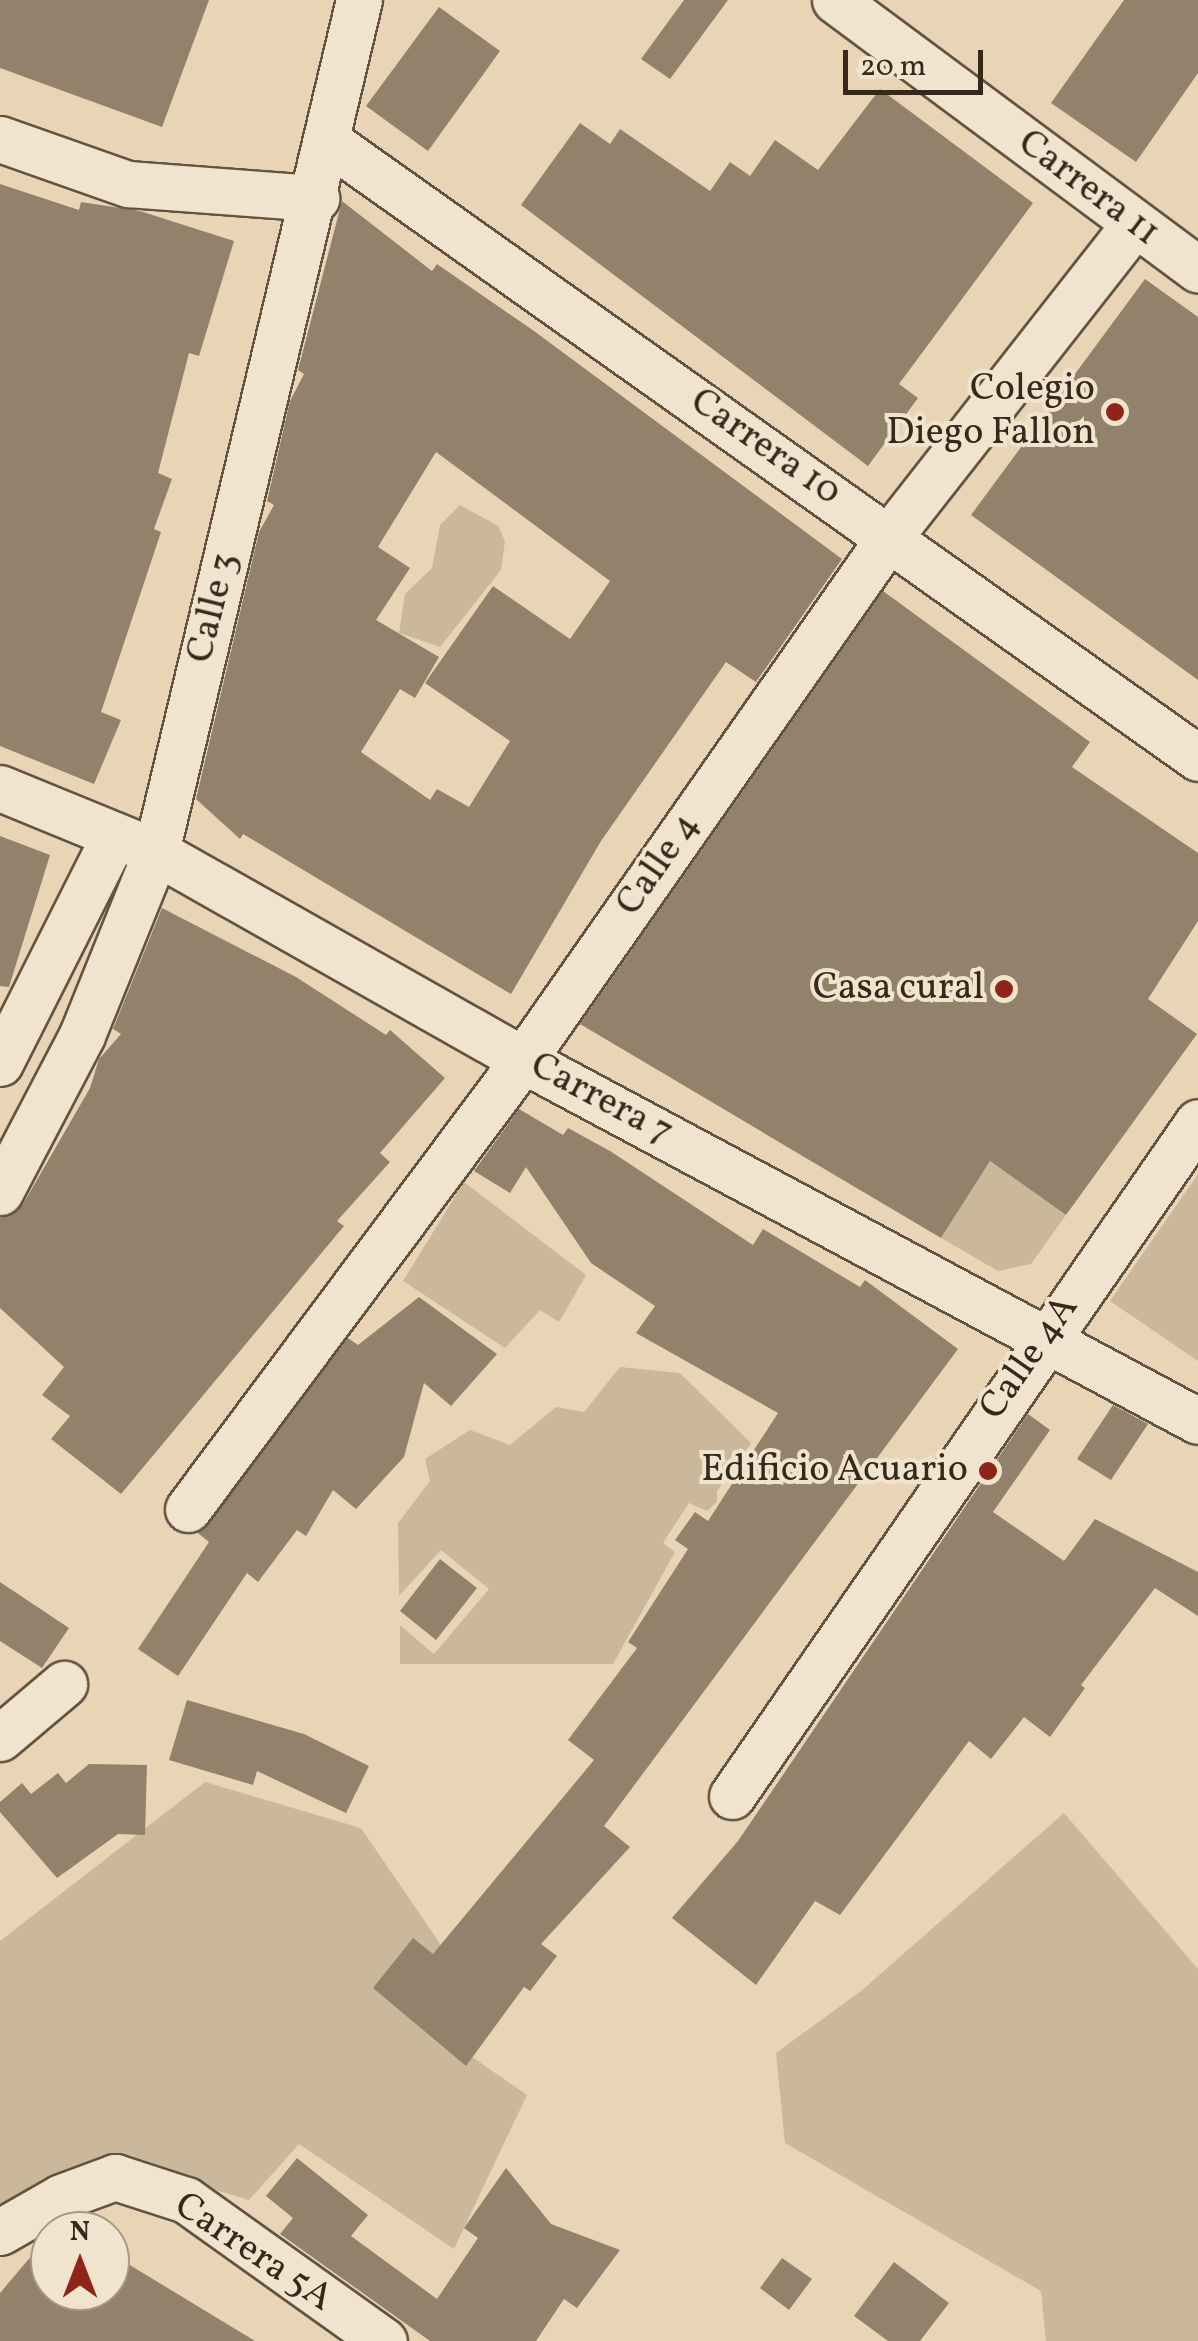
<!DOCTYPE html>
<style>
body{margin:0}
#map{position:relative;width:1198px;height:2341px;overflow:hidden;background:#e9d5b5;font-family:Vollkorn,serif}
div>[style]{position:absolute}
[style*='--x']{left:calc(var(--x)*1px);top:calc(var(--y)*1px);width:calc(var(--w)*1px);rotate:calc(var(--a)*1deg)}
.green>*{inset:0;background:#cbb89b}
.building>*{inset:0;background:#93826b}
.roads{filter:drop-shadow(2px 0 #635342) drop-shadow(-2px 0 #635342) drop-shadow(0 2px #635342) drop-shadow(0 -2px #635342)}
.street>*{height:45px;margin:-22.5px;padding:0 22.5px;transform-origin:22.5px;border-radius:22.5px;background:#f1e4cf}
.dots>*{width:28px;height:28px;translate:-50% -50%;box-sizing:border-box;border:5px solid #f1e4cf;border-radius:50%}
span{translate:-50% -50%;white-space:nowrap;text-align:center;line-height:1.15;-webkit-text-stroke:8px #f1e4cf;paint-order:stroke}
.street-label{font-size:38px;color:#36281b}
.poi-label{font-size:38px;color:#36281b}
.right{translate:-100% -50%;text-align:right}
.north{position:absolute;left:30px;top:2211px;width:100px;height:100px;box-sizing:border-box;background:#f1e4cf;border:2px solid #a69987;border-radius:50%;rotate:0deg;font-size:28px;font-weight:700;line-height:40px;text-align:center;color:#36281b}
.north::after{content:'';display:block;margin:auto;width:35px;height:45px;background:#8f2418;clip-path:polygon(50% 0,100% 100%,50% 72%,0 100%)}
.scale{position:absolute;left:843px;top:50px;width:140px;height:45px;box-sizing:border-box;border:5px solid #36281b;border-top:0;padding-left:12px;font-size:30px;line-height:35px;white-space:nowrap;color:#36281b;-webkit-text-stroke:8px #f1e4cf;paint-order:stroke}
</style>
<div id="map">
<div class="green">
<div style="clip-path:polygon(460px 505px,498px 526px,505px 541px,501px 570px,440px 647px,399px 633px,405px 594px,432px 568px,440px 525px)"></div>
<div style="clip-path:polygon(990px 1161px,1066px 1215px,1031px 1264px,998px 1271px,941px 1238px)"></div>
<div style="clip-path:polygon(1198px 1174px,1198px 1361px,1110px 1301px)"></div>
<div style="clip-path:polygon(464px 1182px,586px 1275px,559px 1322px,540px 1310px,505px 1348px,403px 1281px)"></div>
<div style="clip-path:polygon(620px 1367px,680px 1373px,751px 1443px,717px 1491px,717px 1502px,707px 1511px,689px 1503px,663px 1543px,675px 1552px,613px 1664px,400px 1664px,400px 1625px,434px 1654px,489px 1589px,441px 1550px,399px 1596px,398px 1523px,430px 1481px,425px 1459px,470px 1430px,510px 1445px,556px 1407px,584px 1412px)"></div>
<div style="clip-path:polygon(205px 1782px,361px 1828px,443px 1948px,373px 1988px,527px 2095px,454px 2249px,299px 2144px,249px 2200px,101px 2156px,0 2214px,0 1941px)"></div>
<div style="clip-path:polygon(1064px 1813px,1198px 1969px,1198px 2341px,1046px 2341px,1041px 2291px,785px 2143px,776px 2053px,861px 1991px)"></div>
</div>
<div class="building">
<div style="clip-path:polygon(0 0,209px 0,162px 127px,0 68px)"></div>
<div style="clip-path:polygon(684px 0,728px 0,670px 79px,641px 59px)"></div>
<div style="clip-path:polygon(1124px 0,1198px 0,1198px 73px,1136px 162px,1051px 103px)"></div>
<div style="clip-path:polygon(439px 7px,500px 51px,428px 151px,366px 106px)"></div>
<div style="clip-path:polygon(880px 89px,1033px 203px,899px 384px,918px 398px,868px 466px,521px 205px,580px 123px,610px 144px,620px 129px,710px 191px,730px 162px,750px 176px,775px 140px,818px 170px)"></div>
<div style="clip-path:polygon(0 184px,79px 210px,81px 202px,140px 211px,234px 241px,199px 356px,189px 353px,158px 473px,172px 479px,154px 529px,161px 532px,101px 712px,121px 720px,94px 784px,0 746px)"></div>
<div style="clip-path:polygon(evenodd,342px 201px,432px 271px,437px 264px,534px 331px,842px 559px,756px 682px,726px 662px,601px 841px,511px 994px,243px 834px,240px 839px,196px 799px,259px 532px,274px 505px,267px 501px,290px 401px,304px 374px,298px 370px,342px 201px,436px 452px,610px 581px,570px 639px,493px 586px,425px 683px,510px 741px,469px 807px,437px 789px,430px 800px,361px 752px,400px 689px,415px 698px,439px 657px,376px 620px,410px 568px,378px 547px,436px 452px)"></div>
<div style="clip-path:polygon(1145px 279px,1198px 317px,1198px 680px,971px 515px)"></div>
<div style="clip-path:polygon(883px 591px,1090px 742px,1072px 767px,1198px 853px,1198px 921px,1148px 999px,1197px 1034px,1066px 1215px,990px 1161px,941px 1238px,580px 1024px)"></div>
<div style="clip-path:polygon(0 836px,50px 855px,9px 987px,0 986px)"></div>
<div style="clip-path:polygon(162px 908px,296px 977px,386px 1035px,390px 1030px,445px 1078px,380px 1153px,390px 1162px,337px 1221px,344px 1226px,121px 1494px,51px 1439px,70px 1416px,42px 1395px,64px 1367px,0 1308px,0 1218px,23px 1204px,90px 1088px,99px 1059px,121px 1034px,113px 1029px)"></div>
<div style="clip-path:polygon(519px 1109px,563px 1135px,568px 1128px,610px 1151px,753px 1245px,763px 1229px,860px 1287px,865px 1280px,958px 1349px,604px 1826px,630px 1847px,541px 1944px,557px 1956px,530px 1991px,524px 1987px,466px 2066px,373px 1988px,413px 1938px,433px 1954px,594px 1760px,568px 1740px,637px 1648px,628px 1642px,688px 1549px,675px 1540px,695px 1512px,708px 1521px,778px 1413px,636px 1333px,655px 1306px,591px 1263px,526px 1167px,510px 1193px,474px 1171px)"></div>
<div style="clip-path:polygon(419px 1297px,497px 1354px,451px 1406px,424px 1383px,404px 1457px,356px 1509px,333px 1490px,306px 1536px,297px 1530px,258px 1582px,247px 1573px,178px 1676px,138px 1649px,209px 1542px,198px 1533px,348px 1338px,358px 1345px)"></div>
<div style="clip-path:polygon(1113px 1405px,1148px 1424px,1111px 1480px,1077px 1459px)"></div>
<div style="clip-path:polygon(1028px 1414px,1050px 1430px,993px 1512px,1064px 1561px,1095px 1519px,1198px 1572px,1198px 1616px,1155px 1588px,1081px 1685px,1085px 1688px,1050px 1737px,1024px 1717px,991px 1759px,969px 1741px,840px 1915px,815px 1901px,756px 1985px,672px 1918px,738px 1841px)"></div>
<div style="clip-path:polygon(440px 1559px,477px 1588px,436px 1640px,400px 1611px)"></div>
<div style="clip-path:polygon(0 1582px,69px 1628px,42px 1668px,0 1641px)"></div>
<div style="clip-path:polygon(187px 1700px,304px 1734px,369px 1766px,346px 1813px,257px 1771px,253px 1785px,169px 1760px)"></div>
<div style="clip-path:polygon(89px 1764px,147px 1765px,145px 1835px,118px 1834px,57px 1878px,0 1812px,0 1802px,22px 1783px,31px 1794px,58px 1773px,66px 1783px)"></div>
<div style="clip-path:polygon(297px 2158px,368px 2215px,351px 2236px,437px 2299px,478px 2238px,464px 2228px,506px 2168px,551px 2224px,620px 2250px,577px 2308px,564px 2299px,536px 2341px,430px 2341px,280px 2234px,293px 2218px,266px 2196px)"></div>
<div style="clip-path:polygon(50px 2234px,50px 2291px,110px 2291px,110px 2253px,255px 2341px,0 2341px,0 2293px)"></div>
<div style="clip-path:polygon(782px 2258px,812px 2279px,789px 2310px,760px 2288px)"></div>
<div style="clip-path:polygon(894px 2262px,949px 2303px,920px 2341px,888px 2341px,854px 2316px)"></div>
</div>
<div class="roads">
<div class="street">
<div style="--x:835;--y:0;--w:452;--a:36.6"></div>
<div style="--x:0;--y:139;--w:136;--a:19.4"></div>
<div style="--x:128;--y:184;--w:189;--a:4.3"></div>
<div style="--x:329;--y:142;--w:1065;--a:35.33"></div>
<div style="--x:0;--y:788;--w:169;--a:22.3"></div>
<div style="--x:156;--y:852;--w:422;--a:29.5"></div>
<div style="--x:523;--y:1060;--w:765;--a:28.14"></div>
<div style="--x:0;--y:1063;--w:254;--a:-63.3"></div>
<div style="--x:0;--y:1192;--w:177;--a:-62.4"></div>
<div style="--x:82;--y:1035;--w:197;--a:-68"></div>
<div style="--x:156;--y:852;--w:876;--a:-76.6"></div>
<div style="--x:188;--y:1509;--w:560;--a:-53.27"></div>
<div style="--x:523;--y:1060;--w:640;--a:-54.99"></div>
<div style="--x:890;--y:536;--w:395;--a:-51.9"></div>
<div style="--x:0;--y:1738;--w:84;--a:-40.2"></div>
<div style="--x:732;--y:1796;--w:819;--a:-55.34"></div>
<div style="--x:0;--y:2232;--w:70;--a:-29.8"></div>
<div style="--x:61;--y:2197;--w:58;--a:-20.3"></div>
<div style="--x:115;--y:2177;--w:75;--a:17.9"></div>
<div style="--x:186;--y:2200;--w:243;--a:35.5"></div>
</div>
</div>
<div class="dots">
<div style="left:1115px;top:412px;background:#8f2418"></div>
<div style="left:1004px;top:989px;background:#8f2418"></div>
<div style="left:988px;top:1471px;background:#8f2418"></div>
</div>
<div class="street-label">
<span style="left:1088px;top:189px;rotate:37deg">Carrera 11</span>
<span style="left:765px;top:448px;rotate:35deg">Carrera 10</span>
<span style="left:214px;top:608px;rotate:-76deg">Calle 3</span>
<span style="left:659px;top:865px;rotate:-55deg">Calle 4</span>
<span style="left:601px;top:1100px;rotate:28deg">Carrera 7</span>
<span style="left:1030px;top:1358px;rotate:-55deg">Calle 4A</span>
<span style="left:253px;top:2253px;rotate:34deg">Carrera 5A</span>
</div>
<div class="poi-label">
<span class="right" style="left:1095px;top:412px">Colegio<br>Diego Fallon</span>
<span class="right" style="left:984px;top:989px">Casa cural</span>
<span class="right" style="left:968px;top:1471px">Edificio Acuario</span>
</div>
<div class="north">N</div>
<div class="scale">20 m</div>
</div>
